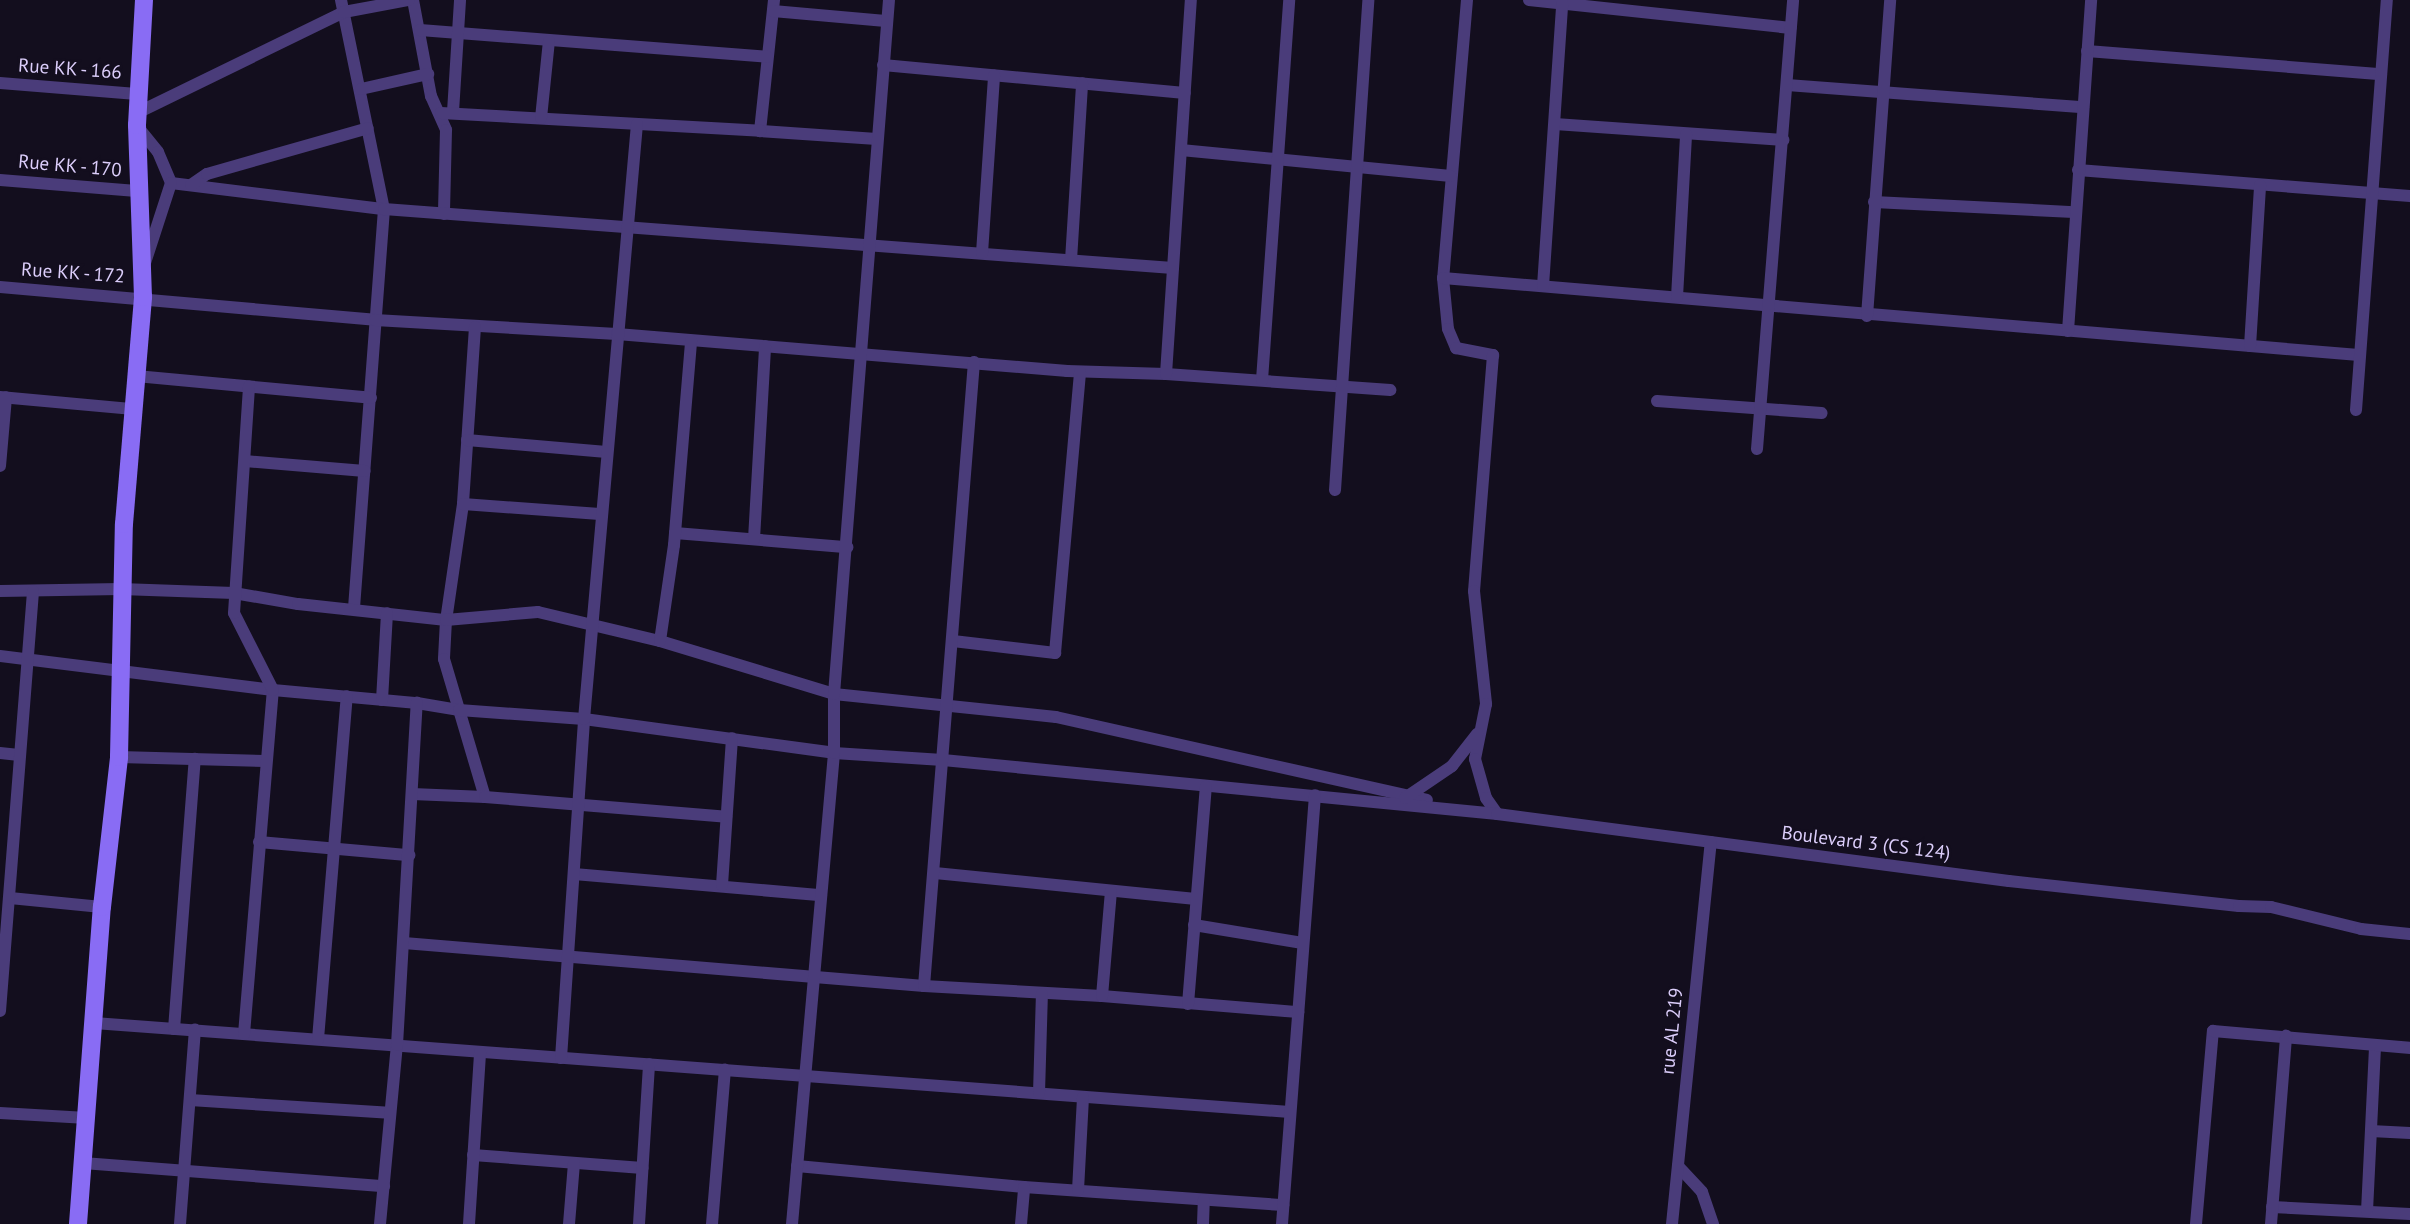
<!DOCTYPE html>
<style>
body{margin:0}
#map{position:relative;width:2410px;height:1224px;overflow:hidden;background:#130e1e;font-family:"PT Sans",sans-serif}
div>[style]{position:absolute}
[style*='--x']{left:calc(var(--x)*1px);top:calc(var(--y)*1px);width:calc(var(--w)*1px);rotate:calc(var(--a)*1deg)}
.street>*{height:12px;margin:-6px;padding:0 6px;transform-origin:6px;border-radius:6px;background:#4a3c7a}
.secondary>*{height:18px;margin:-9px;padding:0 9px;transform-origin:9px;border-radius:9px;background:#896cf4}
span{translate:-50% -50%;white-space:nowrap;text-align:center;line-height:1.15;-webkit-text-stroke:5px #130e1e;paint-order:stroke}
.street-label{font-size:19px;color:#dccefb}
</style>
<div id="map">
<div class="street">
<div style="--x:341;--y:0;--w:213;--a:78.4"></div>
<div style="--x:384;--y:209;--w:401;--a:94.3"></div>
<div style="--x:413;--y:0;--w:98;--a:79.4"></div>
<div style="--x:431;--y:96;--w:37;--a:66"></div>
<div style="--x:446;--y:130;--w:84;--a:91.4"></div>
<div style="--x:774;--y:0;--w:132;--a:96.1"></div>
<div style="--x:760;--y:131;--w:117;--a:3.9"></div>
<div style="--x:1467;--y:0;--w:279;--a:94.9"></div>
<div style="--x:1443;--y:278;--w:51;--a:84.4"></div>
<div style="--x:1448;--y:329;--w:21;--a:67"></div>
<div style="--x:1456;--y:348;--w:38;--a:11"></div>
<div style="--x:1493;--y:355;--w:237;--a:94.6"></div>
<div style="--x:1474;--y:591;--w:114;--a:83.9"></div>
<div style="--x:1486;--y:704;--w:56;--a:101.3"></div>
<div style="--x:1475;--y:759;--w:41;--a:74.2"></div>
<div style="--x:1486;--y:798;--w:19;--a:55"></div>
<div style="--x:1529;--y:0;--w:263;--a:6.1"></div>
<div style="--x:773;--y:11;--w:113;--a:5.1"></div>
<div style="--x:420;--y:30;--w:348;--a:4.4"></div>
<div style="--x:2087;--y:51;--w:295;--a:4.5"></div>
<div style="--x:883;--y:65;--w:303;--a:5.3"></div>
<div style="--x:0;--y:83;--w:137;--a:4.6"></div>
<div style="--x:1787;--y:85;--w:297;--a:4.3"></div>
<div style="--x:361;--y:89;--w:69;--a:-12.6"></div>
<div style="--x:453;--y:112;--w:112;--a:-86.4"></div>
<div style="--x:137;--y:113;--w:230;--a:-26"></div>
<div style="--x:344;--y:12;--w:66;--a:-10.5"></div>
<div style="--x:441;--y:113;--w:320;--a:3.2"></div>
<div style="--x:541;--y:118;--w:77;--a:-84.1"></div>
<div style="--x:1555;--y:124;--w:229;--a:4"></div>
<div style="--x:137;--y:126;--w:33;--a:51"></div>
<div style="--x:158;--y:152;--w:34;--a:67"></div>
<div style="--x:171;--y:183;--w:215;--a:7"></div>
<div style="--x:384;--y:209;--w:791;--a:4.28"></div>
<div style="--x:1181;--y:150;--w:271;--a:5.5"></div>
<div style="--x:2078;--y:170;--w:333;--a:4.5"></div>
<div style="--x:0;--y:180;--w:137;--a:4.6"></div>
<div style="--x:191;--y:185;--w:19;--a:-35"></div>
<div style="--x:207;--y:174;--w:167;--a:-15.9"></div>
<div style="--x:1874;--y:202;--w:200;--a:2.9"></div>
<div style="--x:982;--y:253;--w:178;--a:-86.1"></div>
<div style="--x:1071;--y:260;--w:177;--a:-86.4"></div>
<div style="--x:145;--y:263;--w:84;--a:-72"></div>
<div style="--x:1443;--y:278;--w:919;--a:4.81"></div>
<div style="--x:1543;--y:286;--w:283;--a:-86.1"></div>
<div style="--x:0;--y:287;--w:376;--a:5"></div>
<div style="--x:375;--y:320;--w:242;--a:3.3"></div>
<div style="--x:617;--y:334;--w:452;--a:4.7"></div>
<div style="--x:1067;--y:371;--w:99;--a:1.7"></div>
<div style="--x:1166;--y:374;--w:225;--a:4.1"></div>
<div style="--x:1677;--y:297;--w:163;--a:-86.8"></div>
<div style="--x:1867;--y:316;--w:317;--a:-85.8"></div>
<div style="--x:475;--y:327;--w:177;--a:93.9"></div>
<div style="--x:463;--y:504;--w:117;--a:98.3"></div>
<div style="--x:446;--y:620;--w:39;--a:93"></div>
<div style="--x:444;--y:659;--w:144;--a:73.5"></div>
<div style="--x:2068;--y:331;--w:332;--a:-86"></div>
<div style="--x:2250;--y:346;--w:161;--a:-86.4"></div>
<div style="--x:1166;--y:374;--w:375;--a:-86.2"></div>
<div style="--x:136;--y:376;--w:236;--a:5.3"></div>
<div style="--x:1262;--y:380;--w:381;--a:-85.9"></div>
<div style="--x:0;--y:397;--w:134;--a:5.2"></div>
<div style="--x:1657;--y:401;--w:165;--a:4.2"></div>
<div style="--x:2356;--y:410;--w:411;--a:-85.7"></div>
<div style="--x:467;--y:440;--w:140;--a:4.9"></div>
<div style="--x:1757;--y:449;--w:450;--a:-85.4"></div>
<div style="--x:245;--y:461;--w:120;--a:4.8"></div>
<div style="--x:0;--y:466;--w:69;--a:-85"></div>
<div style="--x:1335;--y:490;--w:491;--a:-86.1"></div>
<div style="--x:463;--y:504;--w:137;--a:4.2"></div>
<div style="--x:675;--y:533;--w:173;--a:4.7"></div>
<div style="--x:754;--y:539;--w:193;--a:-86.7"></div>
<div style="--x:0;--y:591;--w:121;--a:-0.9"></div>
<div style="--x:121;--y:589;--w:113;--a:2"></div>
<div style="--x:234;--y:593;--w:65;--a:9.8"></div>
<div style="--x:298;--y:604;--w:149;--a:6.2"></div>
<div style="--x:446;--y:620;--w:92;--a:-5"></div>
<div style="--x:538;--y:612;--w:125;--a:13.4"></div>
<div style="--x:660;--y:641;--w:182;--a:16.9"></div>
<div style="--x:834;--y:694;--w:223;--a:5.9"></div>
<div style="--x:1056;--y:717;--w:380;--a:12.6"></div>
<div style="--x:660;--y:641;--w:97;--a:-81.7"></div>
<div style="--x:674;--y:545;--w:205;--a:-85.2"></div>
<div style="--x:953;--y:641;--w:103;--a:6.7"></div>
<div style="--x:1055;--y:653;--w:282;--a:-84.9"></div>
<div style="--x:0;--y:656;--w:275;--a:7.1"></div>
<div style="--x:273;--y:690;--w:145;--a:5.2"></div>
<div style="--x:417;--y:703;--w:43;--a:9.5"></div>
<div style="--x:459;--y:710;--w:125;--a:4.1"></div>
<div style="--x:584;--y:719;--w:252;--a:7.7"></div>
<div style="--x:834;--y:753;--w:109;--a:3.7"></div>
<div style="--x:943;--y:760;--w:557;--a:5.57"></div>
<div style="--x:1497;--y:814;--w:516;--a:7.46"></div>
<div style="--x:2009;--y:881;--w:231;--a:6.2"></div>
<div style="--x:2239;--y:906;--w:32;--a:2"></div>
<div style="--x:2271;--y:907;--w:93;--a:13.7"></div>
<div style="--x:2361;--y:929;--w:49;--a:5.8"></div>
<div style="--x:382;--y:700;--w:87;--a:-86.7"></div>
<div style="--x:0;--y:753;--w:19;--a:6"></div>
<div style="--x:119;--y:757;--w:146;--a:1.6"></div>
<div style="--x:412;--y:794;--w:73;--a:2.4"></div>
<div style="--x:485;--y:797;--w:242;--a:4.7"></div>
<div style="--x:1405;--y:798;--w:57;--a:-34.2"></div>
<div style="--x:1452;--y:766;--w:41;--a:-52"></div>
<div style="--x:259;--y:842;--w:151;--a:5"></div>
<div style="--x:935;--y:873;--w:262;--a:5.7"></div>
<div style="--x:574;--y:874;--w:248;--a:4.9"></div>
<div style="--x:722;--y:885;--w:147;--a:-86.1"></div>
<div style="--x:10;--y:898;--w:92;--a:5.6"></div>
<div style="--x:1194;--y:925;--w:110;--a:9.4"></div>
<div style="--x:404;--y:943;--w:522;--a:4.73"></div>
<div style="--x:924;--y:986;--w:178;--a:3.2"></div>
<div style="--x:1102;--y:996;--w:197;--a:4.7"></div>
<div style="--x:924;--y:986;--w:626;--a:-85.42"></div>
<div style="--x:1102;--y:996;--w:105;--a:-85.1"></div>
<div style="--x:1188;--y:1004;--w:218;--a:-85.3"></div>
<div style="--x:0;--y:1011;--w:421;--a:-85.5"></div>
<div style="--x:94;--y:1023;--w:1199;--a:4.26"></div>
<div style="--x:174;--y:1029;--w:271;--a:-85.6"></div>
<div style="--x:244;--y:1034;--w:345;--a:-85.2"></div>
<div style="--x:273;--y:690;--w:86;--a:-116.9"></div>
<div style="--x:234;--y:613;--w:227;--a:-86.2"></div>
<div style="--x:318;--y:1039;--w:344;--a:-85.2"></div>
<div style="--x:561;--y:1058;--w:340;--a:-86.1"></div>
<div style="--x:584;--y:719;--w:597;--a:-84.91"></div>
<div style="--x:1039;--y:1093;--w:99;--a:-88.3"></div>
<div style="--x:190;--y:1100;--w:199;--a:3.7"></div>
<div style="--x:0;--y:1113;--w:87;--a:3.3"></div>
<div style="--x:2371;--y:1131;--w:39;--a:3"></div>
<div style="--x:473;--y:1155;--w:170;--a:4.4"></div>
<div style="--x:83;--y:1163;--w:302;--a:4.4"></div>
<div style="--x:797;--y:1166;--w:228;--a:5.3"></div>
<div style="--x:1024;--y:1187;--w:260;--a:4"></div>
<div style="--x:1678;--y:1166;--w:35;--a:47"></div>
<div style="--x:1702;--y:1192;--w:34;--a:71"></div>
<div style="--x:1078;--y:1190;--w:93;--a:-86.9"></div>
<div style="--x:2272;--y:1207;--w:138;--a:2.9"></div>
<div style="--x:2367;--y:1211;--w:165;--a:-87.2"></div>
<div style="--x:180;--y:1224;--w:195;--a:-85.6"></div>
<div style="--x:380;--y:1224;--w:180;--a:-84.6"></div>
<div style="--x:397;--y:1045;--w:343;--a:-86.7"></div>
<div style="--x:469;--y:1224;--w:172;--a:-86.3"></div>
<div style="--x:569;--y:1224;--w:61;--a:-85.3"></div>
<div style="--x:639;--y:1224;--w:160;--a:-86.4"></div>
<div style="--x:712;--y:1224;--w:155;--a:-85.2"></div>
<div style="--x:792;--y:1224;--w:473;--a:-84.9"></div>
<div style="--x:834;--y:753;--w:59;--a:-90"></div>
<div style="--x:834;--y:694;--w:696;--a:-85.47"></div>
<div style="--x:1021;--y:1224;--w:37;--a:-85"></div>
<div style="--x:1203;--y:1224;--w:24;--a:-88"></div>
<div style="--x:1282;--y:1224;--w:430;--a:-85.6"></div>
<div style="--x:1672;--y:1224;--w:384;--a:-84.2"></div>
<div style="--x:2196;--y:1224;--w:194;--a:-85"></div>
<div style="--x:2213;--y:1031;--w:198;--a:4.9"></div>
<div style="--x:2271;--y:1224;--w:189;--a:-85.4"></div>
</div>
<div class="secondary">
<div style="--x:78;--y:1224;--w:318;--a:-85.7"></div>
<div style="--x:102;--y:907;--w:151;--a:-83.5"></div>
<div style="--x:119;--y:757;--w:233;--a:-88.8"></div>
<div style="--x:124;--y:524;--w:228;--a:-85.2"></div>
<div style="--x:143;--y:297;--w:172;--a:-92"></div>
<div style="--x:137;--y:125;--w:125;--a:-86.8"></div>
</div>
<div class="street-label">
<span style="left:70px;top:69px;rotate:4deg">Rue KK - 166</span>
<span style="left:70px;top:166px;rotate:5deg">Rue KK - 170</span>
<span style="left:73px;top:273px;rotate:4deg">Rue KK - 172</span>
<span style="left:1866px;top:843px;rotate:7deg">Boulevard 3 (CS 124)</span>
<span style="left:1672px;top:1031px;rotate:-84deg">rue AL 219</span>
</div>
</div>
